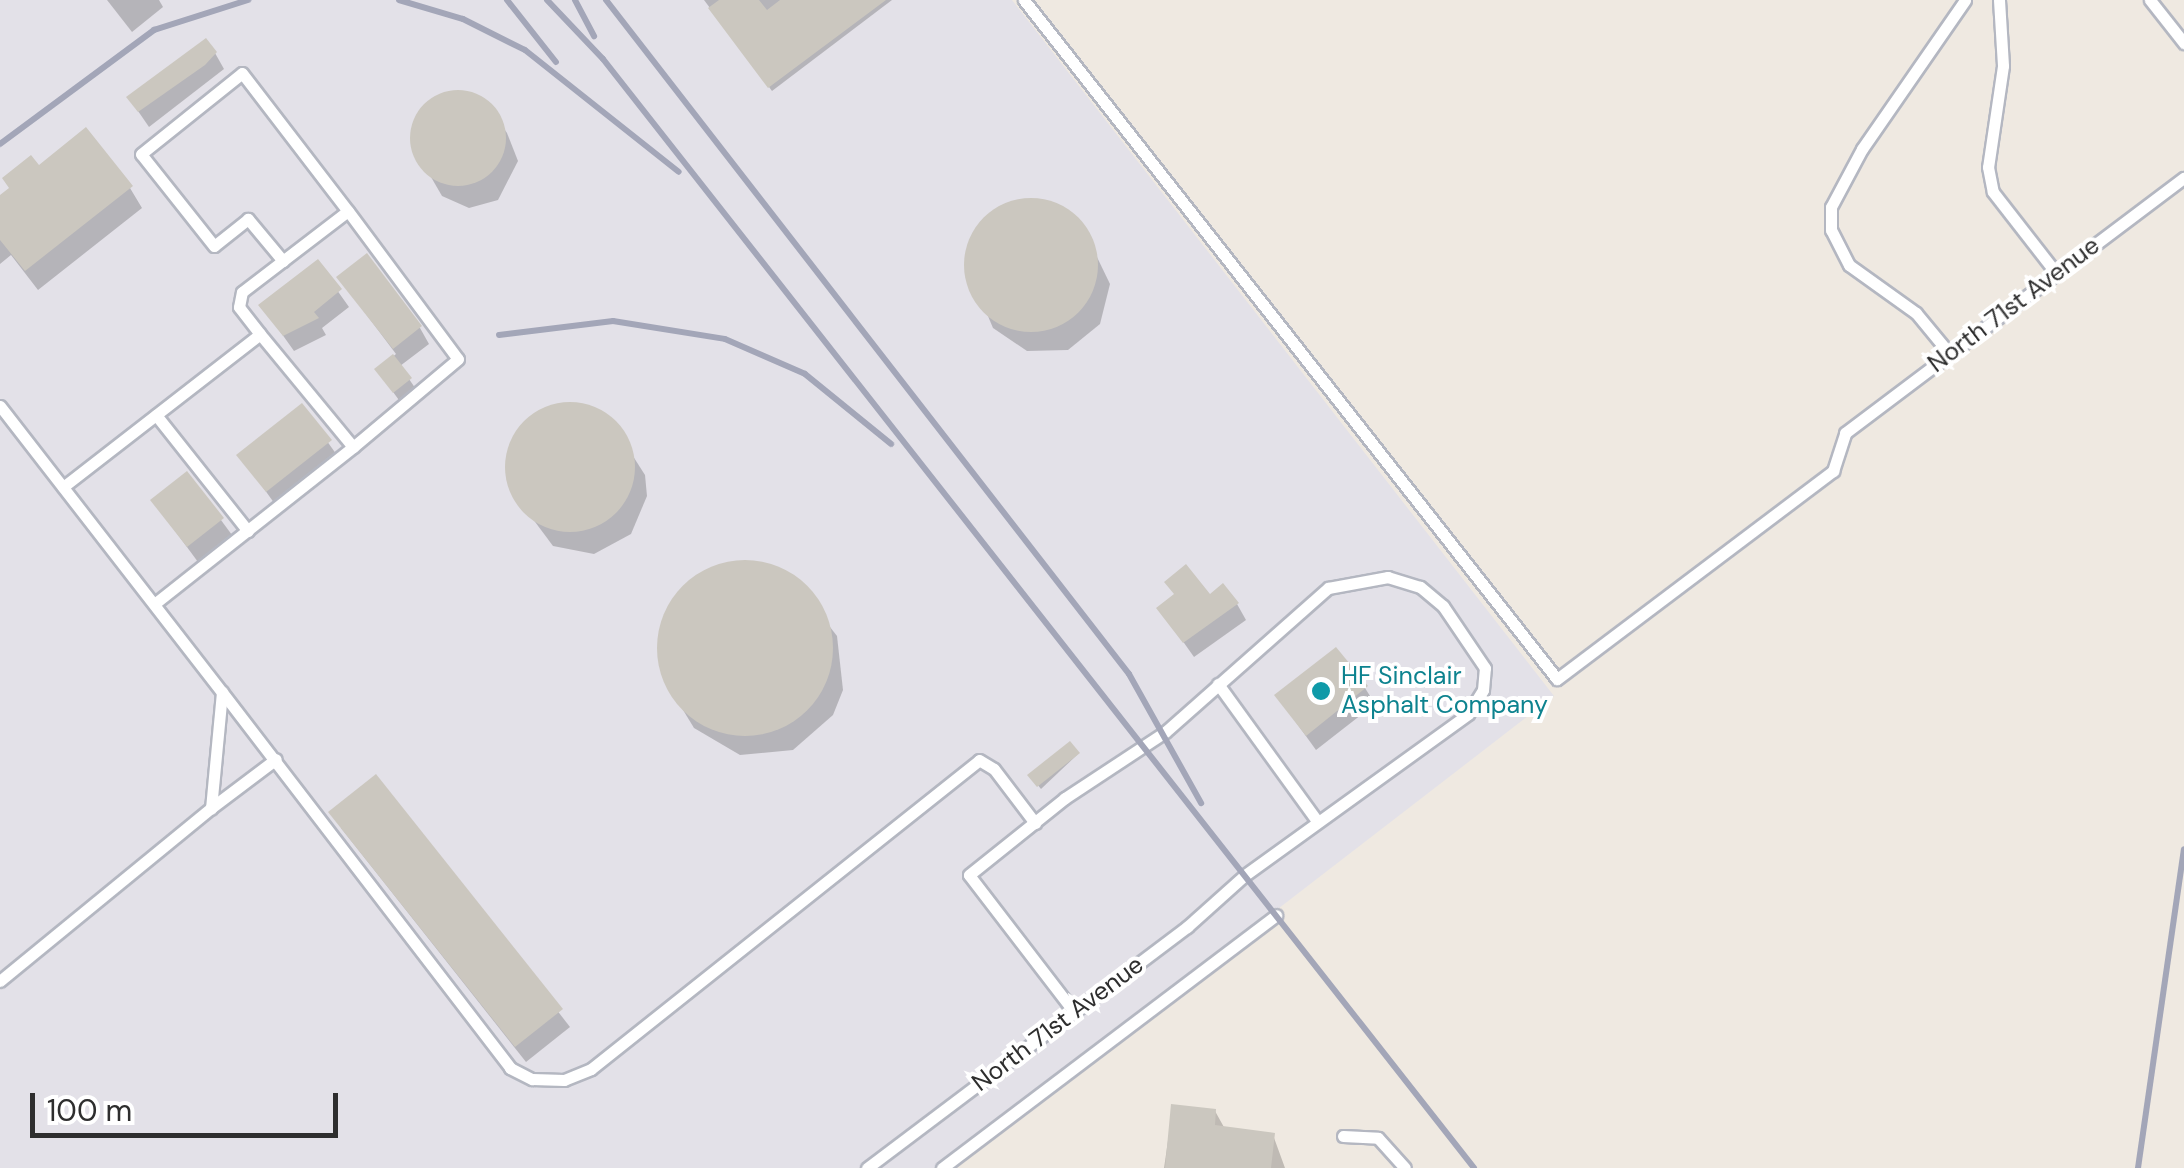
<!DOCTYPE html>
<style>
body{margin:0}
#map{position:relative;width:2184px;height:1168px;overflow:hidden;background:#efe9e1;font-family:"DM Sans",sans-serif}
div>[style]{position:absolute}
[style*='--x']{left:calc(var(--x)*1px);top:calc(var(--y)*1px);width:calc(var(--w)*1px);rotate:calc(var(--a)*1deg)}
.industrial>*{inset:0;background:#e3e1e8}
.shadow>*{inset:0;background:#0003}
.building>*{inset:0;background:#cbc7bf}
.round{border-radius:50%}
.roads{filter:drop-shadow(2px 0 #b4b7c1) drop-shadow(-2px 0 #b4b7c1) drop-shadow(0 2px #b4b7c1) drop-shadow(0 -2px #b4b7c1)}
.lane>*{height:11px;margin:-5.5px;padding:0 5.5px;transform-origin:5.5px;border-radius:5.5px;background:#fff}
.rail>*{height:6px;margin:-3px;padding:0 3px;transform-origin:3px;border-radius:3px;background:#a3a6b8}
.dots>*{width:28px;height:28px;translate:-50% -50%;box-sizing:border-box;border:5px solid #fff;border-radius:50%}
span{translate:-50% -50%;white-space:nowrap;text-align:center;line-height:1.15;-webkit-text-stroke:8px #fff;paint-order:stroke}
.street-label{font-size:25px;color:#2e2e2e}
.culture-label{font-size:25px;color:#0d838f}
.left{translate:0 -50%;text-align:left}
.scale{position:absolute;left:30px;top:1093px;width:308px;height:45px;box-sizing:border-box;border:5px solid #2e2e2e;border-top:0;padding-left:12px;font-size:30px;line-height:35px;white-space:nowrap;color:#2e2e2e;-webkit-text-stroke:8px #fff;paint-order:stroke}
</style>
<div id="map">
<div class="industrial">
<div style="clip-path:polygon(0 0,1012px 0,1554px 696px,942px 1168px,0 1168px)"></div>
</div>
<div class="shadow">
<div style="clip-path:polygon(107px 0,159px 0,163px 7px,132px 32px)"></div>
<div style="clip-path:polygon(704px 0,892px 0,772px 91px)"></div>
<div style="clip-path:polygon(215px 53px,224px 69px,149px 127px,129px 98px)"></div>
<div style="clip-path:polygon(453px 93px,483px 99px,507px 133px,518px 161px,498px 200px,469px 208px,442px 196px,413px 146px,418px 117px)"></div>
<div style="clip-path:polygon(38px 168px,130px 188px,142px 208px,38px 290px,11px 255px,0 264px,0 198px)"></div>
<div style="clip-path:polygon(1041px 201px,1080px 222px,1110px 284px,1100px 324px,1068px 350px,1027px 351px,993px 328px,966px 264px,982px 223px,998px 209px)"></div>
<div style="clip-path:polygon(317px 262px,349px 307px,322px 328px,326px 335px,294px 351px,262px 306px)"></div>
<div style="clip-path:polygon(339px 278px,420px 328px,429px 344px,400px 366px,420px 395px,404px 407px,377px 370px,396px 354px)"></div>
<div style="clip-path:polygon(302px 406px,339px 458px,277px 507px,240px 455px)"></div>
<div style="clip-path:polygon(550px 407px,591px 407px,608px 417px,645px 475px,647px 496px,631px 534px,594px 554px,553px 546px,512px 491px,509px 450px,517px 432px)"></div>
<div style="clip-path:polygon(187px 474px,232px 535px,198px 562px,153px 501px)"></div>
<div style="clip-path:polygon(736px 562px,788px 573px,837px 636px,843px 690px,833px 715px,793px 750px,740px 755px,694px 728px,666px 682px,661px 629px,688px 583px)"></div>
<div style="clip-path:polygon(1209px 598px,1237px 604px,1246px 620px,1194px 657px,1160px 609px)"></div>
<div style="clip-path:polygon(1365px 688px,1375px 704px,1316px 750px,1277px 696px)"></div>
<div style="clip-path:polygon(1078px 754px,1041px 789px,1033px 779px)"></div>
<div style="clip-path:polygon(376px 777px,570px 1027px,526px 1062px,341px 828px)"></div>
<div style="clip-path:polygon(1173px 1107px,1215px 1111px,1225px 1129px,1273px 1135px,1285px 1168px,1164px 1168px)"></div>
</div>
<div class="building">
<div style="clip-path:polygon(719px 0,759px 0,767px 10px,780px 0,886px 0,768px 88px,708px 8px)"></div>
<div style="clip-path:polygon(206px 38px,217px 52px,205px 65px,138px 112px,126px 97px)"></div>
<div class="round" style="left:410px;top:90px;width:96px;height:96px"></div>
<div style="clip-path:polygon(86px 127px,133px 186px,25px 271px,0 240px,0 195px,9px 188px,2px 178px,31px 155px,39px 165px)"></div>
<div class="round" style="left:964px;top:198px;width:134px;height:134px"></div>
<div style="clip-path:polygon(367px 253px,422px 326px,393px 349px,336px 277px)"></div>
<div style="clip-path:polygon(318px 259px,342px 289px,314px 312px,319px 318px,283px 336px,258px 305px)"></div>
<div style="clip-path:polygon(393px 354px,412px 378px,393px 393px,374px 369px)"></div>
<div class="round" style="left:505px;top:402px;width:130px;height:130px"></div>
<div style="clip-path:polygon(302px 403px,332px 440px,266px 492px,236px 455px)"></div>
<div style="clip-path:polygon(187px 471px,224px 518px,187px 547px,150px 500px)"></div>
<div class="round" style="left:657px;top:560px;width:176px;height:176px"></div>
<div style="clip-path:polygon(1186px 564px,1210px 594px,1223px 583px,1239px 603px,1183px 643px,1156px 608px,1174px 594px,1164px 582px)"></div>
<div style="clip-path:polygon(1336px 647px,1368px 686px,1306px 736px,1274px 695px)"></div>
<div style="clip-path:polygon(1070px 741px,1080px 753px,1037px 787px,1027px 775px)"></div>
<div style="clip-path:polygon(376px 774px,563px 1009px,515px 1047px,328px 812px)"></div>
<div style="clip-path:polygon(1171px 1104px,1216px 1109px,1215px 1125px,1275px 1133px,1271px 1168px,1165px 1168px)"></div>
</div>
<div class="roads">
<div class="lane">
<div style="--x:1024;--y:0;--w:863;--a:51.87"></div>
<div style="--x:1557;--y:679;--w:346;--a:-37"></div>
<div style="--x:1833;--y:471;--w:40;--a:-72"></div>
<div style="--x:1845;--y:433;--w:424;--a:-37"></div>
<div style="--x:1999;--y:0;--w:66;--a:86.5"></div>
<div style="--x:2003;--y:66;--w:102;--a:98.4"></div>
<div style="--x:1988;--y:167;--w:25;--a:79"></div>
<div style="--x:1993;--y:192;--w:103;--a:52.1"></div>
<div style="--x:2150;--y:0;--w:55;--a:51.7"></div>
<div style="--x:283;--y:261;--w:55;--a:-129.8"></div>
<div style="--x:248;--y:219;--w:43;--a:141.5"></div>
<div style="--x:214;--y:246;--w:117;--a:-128.4"></div>
<div style="--x:141;--y:154;--w:129;--a:-38.7"></div>
<div style="--x:242;--y:73;--w:174;--a:52.5"></div>
<div style="--x:260;--y:334;--w:34;--a:-128"></div>
<div style="--x:239;--y:307;--w:15;--a:-79"></div>
<div style="--x:242;--y:292;--w:133;--a:-37.4"></div>
<div style="--x:348;--y:211;--w:184;--a:53.4"></div>
<div style="--x:458;--y:359;--w:137;--a:140"></div>
<div style="--x:1949;--y:353;--w:52;--a:-129.5"></div>
<div style="--x:1916;--y:313;--w:82;--a:-144.4"></div>
<div style="--x:1849;--y:265;--w:39;--a:-117"></div>
<div style="--x:1831;--y:230;--w:23;--a:-90"></div>
<div style="--x:1831;--y:207;--w:66;--a:-61.9"></div>
<div style="--x:1862;--y:149;--w:181;--a:-55.3"></div>
<div style="--x:0;--y:406;--w:362;--a:52.2"></div>
<div style="--x:222;--y:692;--w:117;--a:95.4"></div>
<div style="--x:211;--y:808;--w:273;--a:140.7"></div>
<div style="--x:156;--y:415;--w:148;--a:51.6"></div>
<div style="--x:63;--y:487;--w:249;--a:-37.8"></div>
<div style="--x:260;--y:334;--w:146;--a:50.5"></div>
<div style="--x:353;--y:447;--w:253;--a:141.7"></div>
<div style="--x:1218;--y:684;--w:170;--a:54.1"></div>
<div style="--x:222;--y:692;--w:474;--a:52.5"></div>
<div style="--x:510;--y:1068;--w:25;--a:27"></div>
<div style="--x:532;--y:1079;--w:32;--a:2"></div>
<div style="--x:564;--y:1080;--w:29;--a:-22"></div>
<div style="--x:591;--y:1069;--w:496;--a:-38.5"></div>
<div style="--x:979;--y:760;--w:17;--a:31"></div>
<div style="--x:994;--y:769;--w:68;--a:52.8"></div>
<div style="--x:211;--y:808;--w:81;--a:-37"></div>
<div style="--x:1343;--y:1136;--w:35;--a:3"></div>
<div style="--x:1378;--y:1138;--w:40;--a:48"></div>
<div style="--x:867;--y:1168;--w:401;--a:-37"></div>
<div style="--x:1187;--y:927;--w:78;--a:-41.9"></div>
<div style="--x:1245;--y:875;--w:275;--a:-35.8"></div>
<div style="--x:1468;--y:714;--w:28;--a:-58"></div>
<div style="--x:1483;--y:690;--w:22;--a:-85"></div>
<div style="--x:1485;--y:668;--w:75;--a:-124.1"></div>
<div style="--x:1443;--y:606;--w:30;--a:-140"></div>
<div style="--x:1420;--y:587;--w:34;--a:-163"></div>
<div style="--x:1388;--y:577;--w:61;--a:169.6"></div>
<div style="--x:1328;--y:588;--w:217;--a:138.5"></div>
<div style="--x:1165;--y:732;--w:120;--a:146.6"></div>
<div style="--x:1065;--y:798;--w:123;--a:141.3"></div>
<div style="--x:969;--y:875;--w:173;--a:52.5"></div>
<div style="--x:942;--y:1168;--w:419;--a:-37.1"></div>
</div>
</div>
<div class="rail">
<div style="--x:399;--y:0;--w:67;--a:16.5"></div>
<div style="--x:463;--y:19;--w:69;--a:26.6"></div>
<div style="--x:525;--y:50;--w:196;--a:38.4"></div>
<div style="--x:507;--y:0;--w:79;--a:51.7"></div>
<div style="--x:547;--y:0;--w:81;--a:46.5"></div>
<div style="--x:603;--y:59;--w:1410;--a:51.85"></div>
<div style="--x:575;--y:0;--w:41;--a:62.2"></div>
<div style="--x:606;--y:0;--w:853;--a:52.19"></div>
<div style="--x:1129;--y:674;--w:148;--a:60.8"></div>
<div style="--x:0;--y:144;--w:192;--a:-36.5"></div>
<div style="--x:154;--y:30;--w:99;--a:-17.7"></div>
<div style="--x:499;--y:335;--w:115;--a:-7"></div>
<div style="--x:613;--y:321;--w:113;--a:9.1"></div>
<div style="--x:725;--y:339;--w:87;--a:23.6"></div>
<div style="--x:805;--y:374;--w:111;--a:39.1"></div>
<div style="--x:2138;--y:1168;--w:322;--a:-81.8"></div>
</div>
<div class="dots">
<div style="left:1321px;top:691px;background:#0f9aa8"></div>
</div>
<div class="street-label">
<span style="left:2014px;top:305px;rotate:-37deg">North 71st Avenue</span>
<span style="left:1058px;top:1024px;rotate:-37deg">North 71st Avenue</span>
</div>
<div class="culture-label">
<span class="left" style="left:1341px;top:691px">HF Sinclair<br>Asphalt Company</span>
</div>
<div class="scale">100 m</div>
</div>
